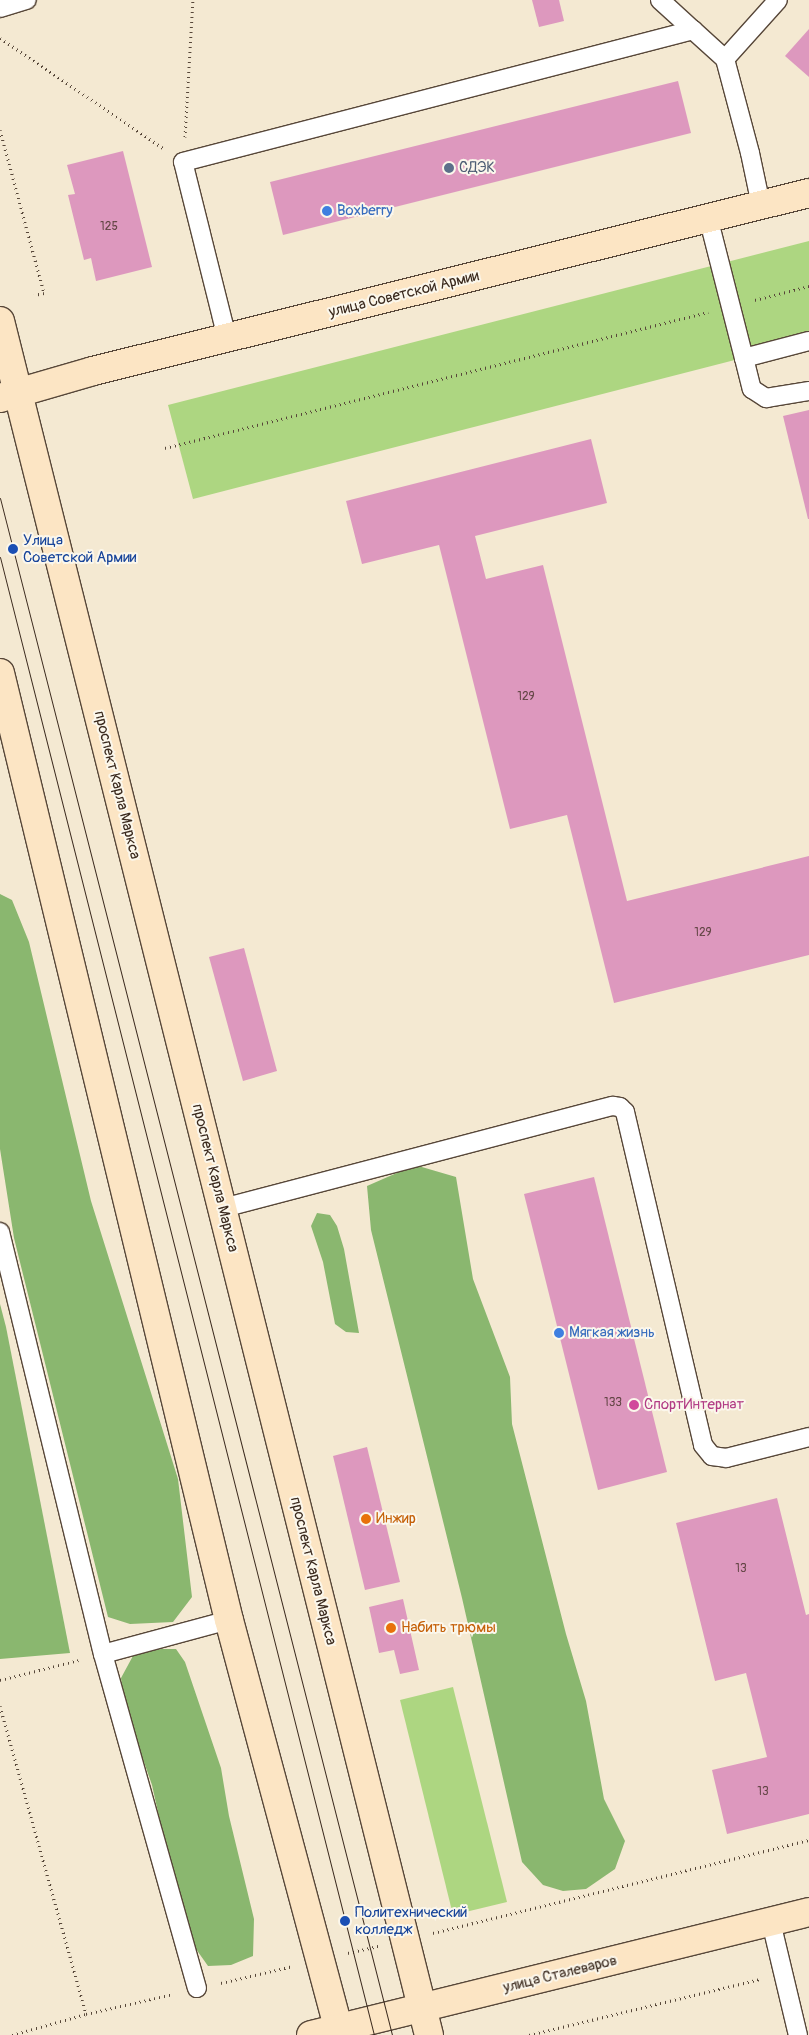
<!DOCTYPE html>
<meta charset="utf-8">
<style>
body{margin:0}
#map{position:relative;width:809px;height:2035px;overflow:hidden;background:#f4e9d2;font-family:Pangolin,sans-serif}
div>[style]{position:absolute}
[style*='--x']{left:calc(var(--x)*1px);top:calc(var(--y)*1px);width:calc(var(--w)*1px);rotate:calc(var(--a)*1deg)}
.green>*{inset:0;background:#add681}
.forest>*{inset:0;background:#8ab76f}
.building>*{inset:0;background:#dd98be}
.path>*{height:3px;margin-top:-1.5px;transform-origin:0;background:repeating-linear-gradient(90deg,#574739 0 1px,transparent 0 5px)}
.roads{filter:drop-shadow(1px 0 #574739) drop-shadow(-1px 0 #574739) drop-shadow(0 1px #574739) drop-shadow(0 -1px #574739)}
.service>*{height:18px;margin:-9px;padding:0 9px;transform-origin:9px;border-radius:9px;background:#fff}
.secondary>*{height:28px;margin:-14px;padding:0 14px;transform-origin:14px;border-radius:14px;background:#fce5c4}
.tram>*{height:1px;margin:-0.5px;padding:0 0.5px;transform-origin:0.5px;border-radius:0.5px;background:#3b2a1e}
.dots>*{width:14px;height:14px;translate:-50% -50%;box-sizing:border-box;border:2px solid #fbf7ec;border-radius:50%}
span{translate:-50% -50%;white-space:nowrap;text-align:center;line-height:1.15;-webkit-text-stroke:4px #fbf7ec;paint-order:stroke}
.number-label{font-size:12px;color:#644646}
.number-label span{-webkit-text-stroke-width:0}
.service-label{font-size:15px;color:#4e5e75}
.left{translate:0 -50%;text-align:left}
.shop-label{font-size:15px;color:#366cbe}
.street-label{font-size:15px;color:#3b2a1e}
.transit-label{font-size:15px;color:#164399}
.hotel-label{font-size:15px;color:#b23c85}
.food-label{font-size:15px;color:#c56008}
</style>
<div id="map">
<div class="green">
<div style="clip-path:polygon(809px 241px,809px 341px,193px 499px,168px 405px)"></div>
<div style="clip-path:polygon(453px 1687px,507px 1902px,453px 1915px,400px 1700px)"></div>
</div>
<div class="forest">
<div style="clip-path:polygon(0 894px,12px 900px,29px 942px,91px 1201px,178px 1479px,192px 1597px,173px 1622px,130px 1624px,108px 1617px,14px 1238px,0 1149px)"></div>
<div style="clip-path:polygon(415px 1165px,456px 1177px,473px 1279px,510px 1377px,512px 1424px,566px 1634px,586px 1701px,604px 1799px,625px 1841px,615px 1869px,586px 1889px,563px 1891px,543px 1885px,522px 1862px,462px 1598px,371px 1230px,367px 1186px)"></div>
<div style="clip-path:polygon(317px 1213px,330px 1215px,337px 1226px,344px 1249px,359px 1333px,346px 1332px,335px 1324px,323px 1262px,311px 1226px)"></div>
<div style="clip-path:polygon(0 1304px,6px 1327px,70px 1653px,0 1659px)"></div>
<div style="clip-path:polygon(161px 1649px,176px 1649px,185px 1662px,221px 1768px,229px 1816px,254px 1919px,253px 1956px,231px 1965px,208px 1966px,196px 1949px,167px 1853px,152px 1785px,124px 1705px,121px 1678px,134px 1654px)"></div>
</div>
<div class="building">
<div style="clip-path:polygon(532px 0,559px 0,564px 21px,539px 27px)"></div>
<div style="clip-path:polygon(809px 29px,809px 77px,785px 56px)"></div>
<div style="clip-path:polygon(678px 81px,691px 133px,283px 235px,270px 182px)"></div>
<div style="clip-path:polygon(123px 151px,152px 267px,96px 281px,91px 258px,84px 260px,68px 195px,75px 194px,67px 165px)"></div>
<div style="clip-path:polygon(809px 410px,809px 519px,808px 519px,783px 416px)"></div>
<div style="clip-path:polygon(591px 439px,607px 503px,475px 536px,486px 579px,543px 565px,627px 901px,809px 856px,809px 955px,614px 1003px,567px 815px,510px 829px,439px 545px,362px 564px,346px 501px)"></div>
<div style="clip-path:polygon(244px 948px,277px 1071px,243px 1081px,209px 957px)"></div>
<div style="clip-path:polygon(594px 1177px,667px 1472px,598px 1490px,524px 1194px)"></div>
<div style="clip-path:polygon(367px 1447px,400px 1582px,365px 1590px,333px 1456px)"></div>
<div style="clip-path:polygon(777px 1498px,806px 1615px,809px 1614px,809px 1814px,727px 1834px,712px 1770px,767px 1757px,746px 1673px,715px 1681px,676px 1523px)"></div>
<div style="clip-path:polygon(403px 1599px,419px 1670px,400px 1674px,394px 1650px,379px 1653px,369px 1607px)"></div>
</div>
<div class="path">
<div style="--x:0;--y:38;--w:197;--a:34"></div>
<div style="--x:0;--y:130;--w:169;--a:74.9"></div>
<div style="--x:44;--y:293;--w:10;--a:169"></div>
<div style="--x:185;--y:137;--w:137;--a:-86.7"></div>
<div style="--x:755;--y:300;--w:56;--a:-14.5"></div>
<div style="--x:165;--y:448;--w:560;--a:-14.06"></div>
<div style="--x:0;--y:1680;--w:81;--a:-14.2"></div>
<div style="--x:0;--y:1706;--w:320;--a:74.4"></div>
<div style="--x:433;--y:1933;--w:387;--a:-13.9"></div>
<div style="--x:348;--y:1953;--w:31;--a:-13"></div>
<div style="--x:221;--y:1983;--w:74;--a:-13.3"></div>
<div style="--x:12;--y:2035;--w:77;--a:-15.8"></div>
<div style="--x:86;--y:2014;--w:89;--a:-12.9"></div>
<div style="--x:529;--y:2035;--w:238;--a:-13.6"></div>
</div>
<div class="roads">
<div class="service">
<div style="--x:660;--y:0;--w:45;--a:42.3"></div>
<div style="--x:0;--y:8;--w:28;--a:-17"></div>
<div style="--x:725;--y:59;--w:79;--a:-48.1"></div>
<div style="--x:708;--y:217;--w:146;--a:75.7"></div>
<div style="--x:744;--y:358;--w:67;--a:-14.7"></div>
<div style="--x:227;--y:338;--w:181;--a:-104"></div>
<div style="--x:183;--y:162;--w:527;--a:-14.51"></div>
<div style="--x:693;--y:30;--w:43;--a:42.2"></div>
<div style="--x:725;--y:59;--w:97;--a:75.1"></div>
<div style="--x:750;--y:153;--w:53;--a:78.1"></div>
<div style="--x:744;--y:358;--w:32;--a:76"></div>
<div style="--x:752;--y:389;--w:17;--a:33"></div>
<div style="--x:766;--y:398;--w:44;--a:-9.2"></div>
<div style="--x:223;--y:1208;--w:403;--a:-14.7"></div>
<div style="--x:613;--y:1106;--w:7;--a:8"></div>
<div style="--x:620;--y:1107;--w:7;--a:45"></div>
<div style="--x:625;--y:1112;--w:342;--a:76.8"></div>
<div style="--x:703;--y:1445;--w:14;--a:51"></div>
<div style="--x:712;--y:1456;--w:14;--a:8"></div>
<div style="--x:726;--y:1458;--w:86;--a:-14.2"></div>
<div style="--x:0;--y:1232;--w:434;--a:76.3"></div>
<div style="--x:103;--y:1654;--w:347;--a:74.3"></div>
<div style="--x:103;--y:1654;--w:131;--a:-15.1"></div>
<div style="--x:771;--y:1922;--w:116;--a:76.6"></div>
</div>
<div class="secondary">
<div style="--x:0;--y:321;--w:1767;--a:75.95"></div>
<div style="--x:0;--y:398;--w:97;--a:-16.2"></div>
<div style="--x:93;--y:371;--w:738;--a:-13.96"></div>
<div style="--x:0;--y:673;--w:974;--a:76.41"></div>
<div style="--x:229;--y:1620;--w:430;--a:75"></div>
<div style="--x:311;--y:2035;--w:513;--a:-13.87"></div>
</div>
</div>
<div class="tram">
<div style="--x:0;--y:498;--w:1586;--a:75.69"></div>
<div style="--x:0;--y:557;--w:1525;--a:75.8"></div>
</div>
<div class="dots">
<div style="left:449px;top:168px;background:#5c6f8a"></div>
<div style="left:327px;top:211px;background:#3f7fe0"></div>
<div style="left:13px;top:549px;background:#1a4fb4"></div>
<div style="left:559px;top:1333px;background:#3f7fe0"></div>
<div style="left:634px;top:1405px;background:#d1479c"></div>
<div style="left:366px;top:1519px;background:#e8710a"></div>
<div style="left:391px;top:1628px;background:#e8710a"></div>
<div style="left:345px;top:1921px;background:#1a4fb4"></div>
</div>
<div class="number-label">
<span style="left:109px;top:227px">125</span>
<span style="left:526px;top:697px">129</span>
<span style="left:703px;top:933px">129</span>
<span style="left:613px;top:1403px">133</span>
<span style="left:741px;top:1569px">13</span>
<span style="left:763px;top:1792px">13</span>
</div>
<div class="service-label">
<span class="left" style="left:459px;top:168px">СДЭК</span>
</div>
<div class="shop-label">
<span class="left" style="left:337px;top:211px">Boxberry</span>
<span class="left" style="left:569px;top:1333px">Мягкая жизнь</span>
</div>
<div class="street-label">
<span style="left:404px;top:294px;rotate:-14deg">улица Советской Армии</span>
<span style="left:117px;top:785px;rotate:76deg">проспект Карла Маркса</span>
<span style="left:215px;top:1178px;rotate:76deg">проспект Карла Маркса</span>
<span style="left:313px;top:1571px;rotate:76deg">проспект Карла Маркса</span>
<span style="left:560px;top:1974px;rotate:-14deg">улица Сталеваров</span>
</div>
<div class="transit-label">
<span class="left" style="left:23px;top:549px">Улица<br>Советской Армии</span>
<span class="left" style="left:355px;top:1921px">Политехнический<br>колледж</span>
</div>
<div class="hotel-label">
<span class="left" style="left:644px;top:1405px">СпортИнтернат</span>
</div>
<div class="food-label">
<span class="left" style="left:376px;top:1519px">Инжир</span>
<span class="left" style="left:401px;top:1628px">Набить трюмы</span>
</div>
</div>
